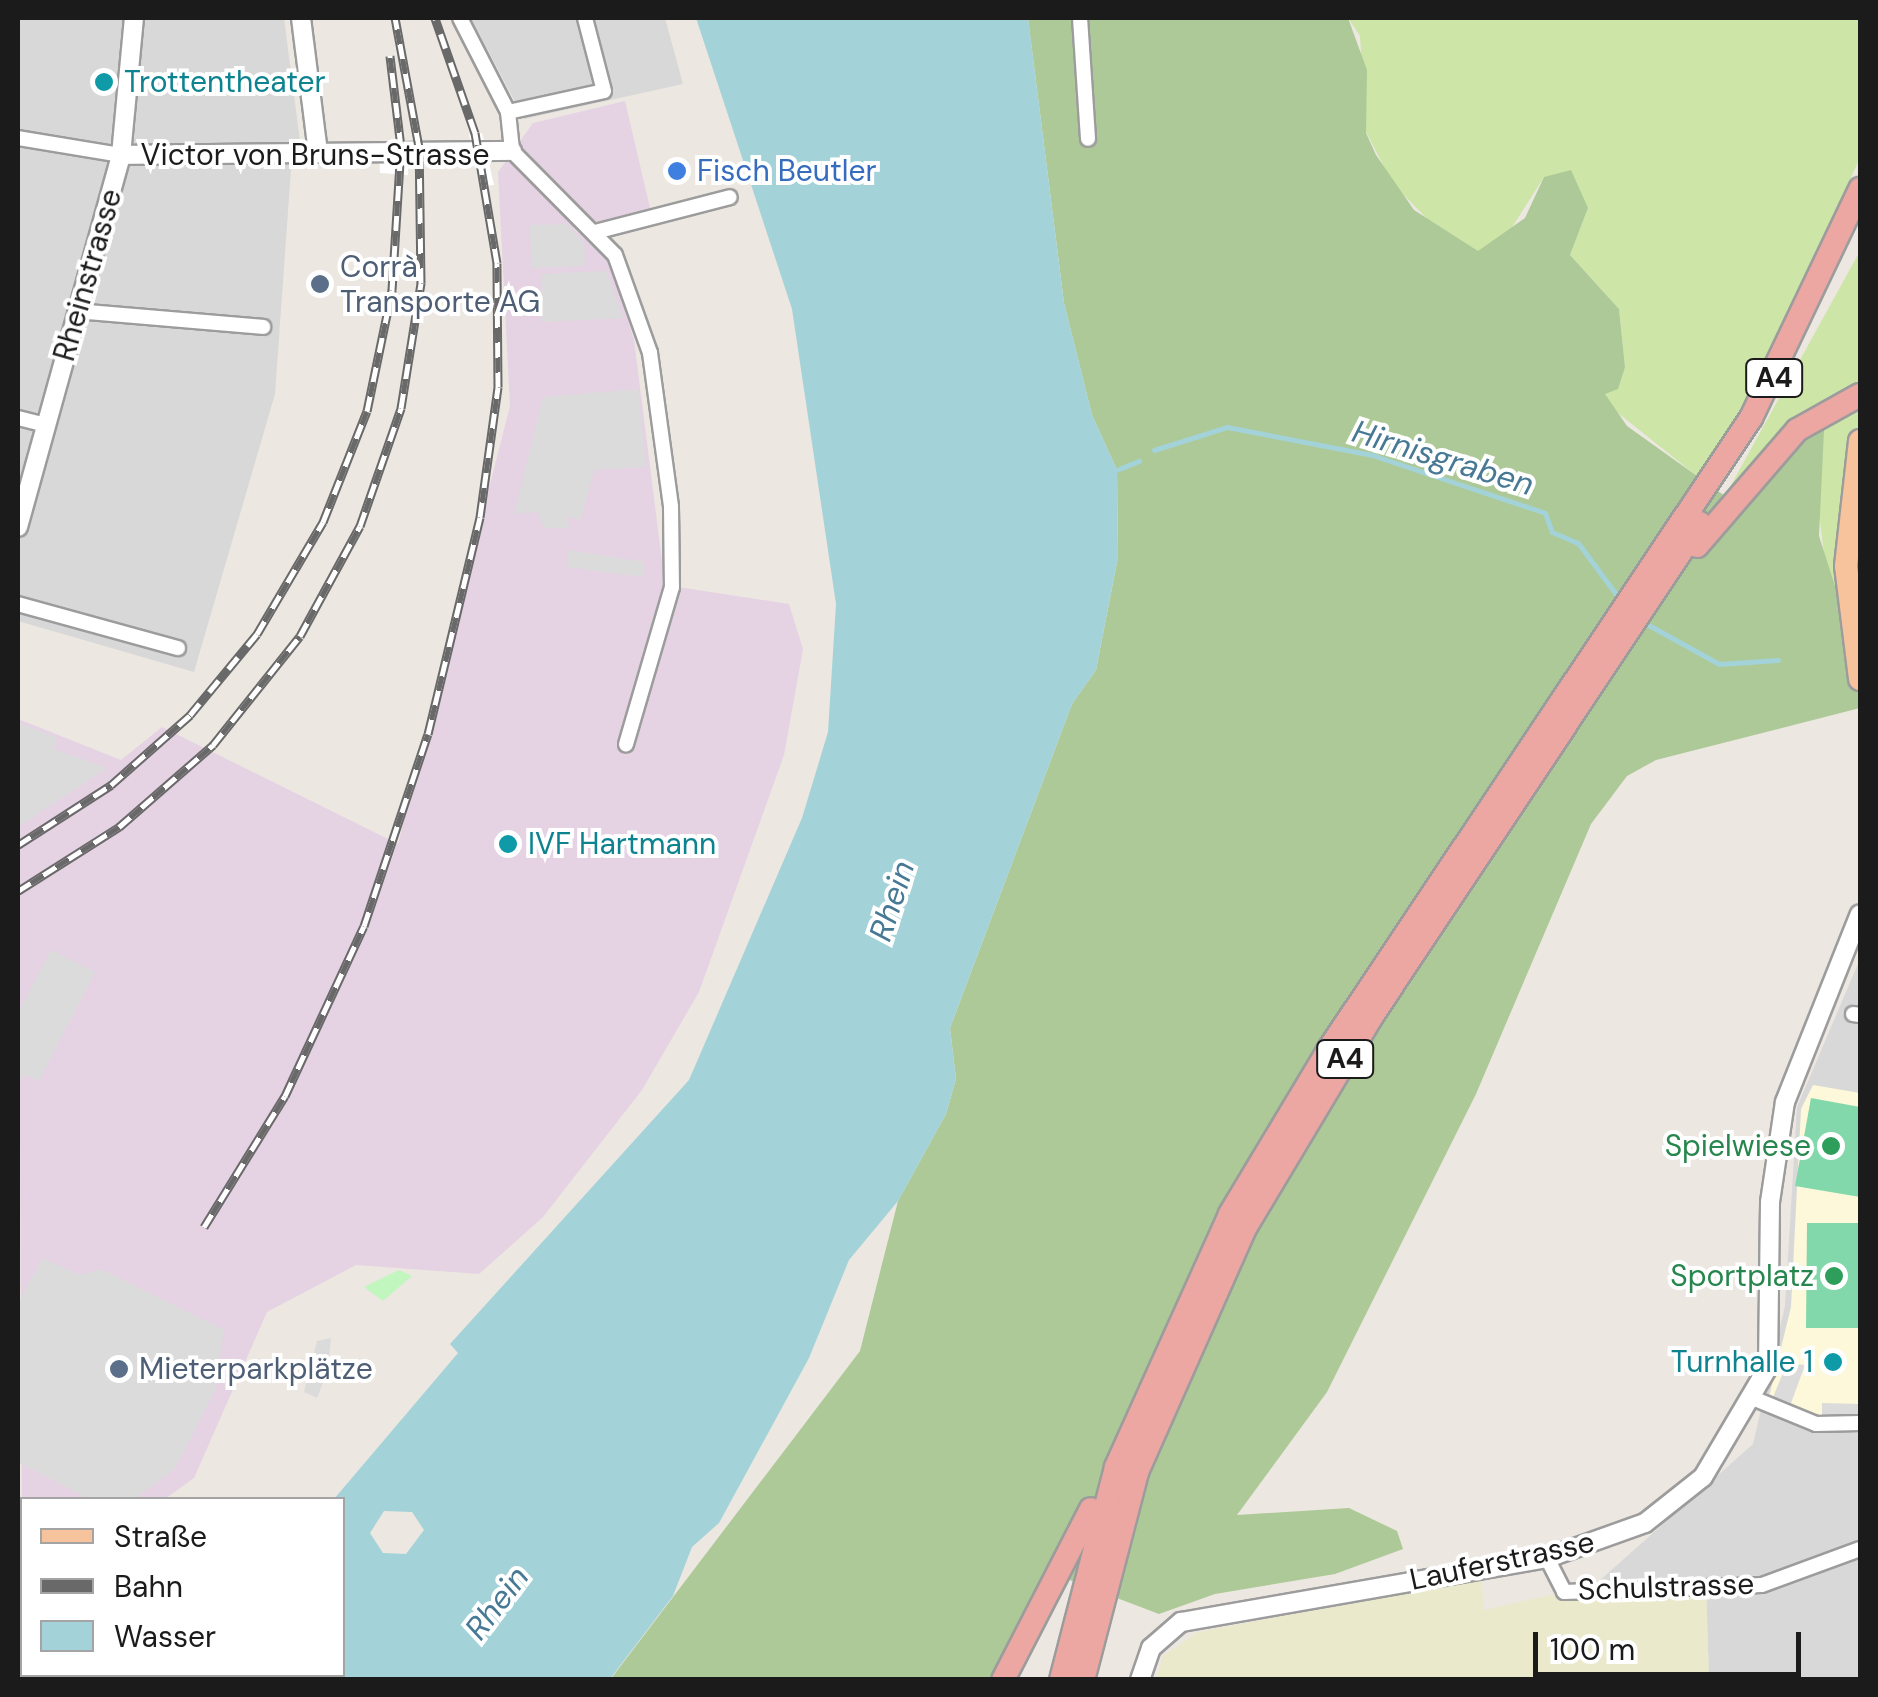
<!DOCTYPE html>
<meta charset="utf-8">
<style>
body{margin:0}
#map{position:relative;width:1878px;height:1697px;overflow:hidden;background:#ece7e1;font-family:"DM Sans",sans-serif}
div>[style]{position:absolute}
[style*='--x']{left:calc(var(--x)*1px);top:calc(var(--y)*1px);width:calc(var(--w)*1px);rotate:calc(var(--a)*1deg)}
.residential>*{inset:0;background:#d9d8d8}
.industrial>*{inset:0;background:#e5d3e4}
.education>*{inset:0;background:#fdf8d9}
.farmland>*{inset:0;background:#eae9cc}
.grass>*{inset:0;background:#cee5a8}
.forest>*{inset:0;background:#adc997}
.park>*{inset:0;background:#c1f6be}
.pitch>*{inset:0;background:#82d8ab}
.parking>*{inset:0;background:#dbdbdb}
.water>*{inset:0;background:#a3d3d8}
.pier>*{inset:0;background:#fff}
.stream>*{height:5px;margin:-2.5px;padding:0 2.5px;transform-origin:2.5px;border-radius:2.5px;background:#a3d3d8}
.roads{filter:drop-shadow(2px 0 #9c9c9c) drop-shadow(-2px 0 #9c9c9c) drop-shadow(0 2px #9c9c9c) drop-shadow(0 -2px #9c9c9c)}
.minor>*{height:14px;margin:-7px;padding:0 7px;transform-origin:7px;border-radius:7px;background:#fff}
.tertiary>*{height:18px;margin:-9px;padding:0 9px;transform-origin:9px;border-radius:9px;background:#fff}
.primary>*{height:22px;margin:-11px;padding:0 11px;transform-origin:11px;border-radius:11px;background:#f6c39c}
.trunk>*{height:22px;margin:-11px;padding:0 11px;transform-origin:11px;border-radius:11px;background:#eca7a2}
.rail>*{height:9px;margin-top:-4.5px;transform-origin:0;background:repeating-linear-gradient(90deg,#fff 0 15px,#696969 0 30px);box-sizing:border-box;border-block:2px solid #696969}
.dots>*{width:28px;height:28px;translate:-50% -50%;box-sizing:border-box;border:5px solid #fff;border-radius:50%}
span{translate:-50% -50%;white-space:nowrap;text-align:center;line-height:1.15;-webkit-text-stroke:8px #fff;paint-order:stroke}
.shield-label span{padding:2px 8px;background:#fff;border:2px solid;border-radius:8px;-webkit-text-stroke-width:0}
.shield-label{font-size:28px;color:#1b1b1b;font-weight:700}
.culture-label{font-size:30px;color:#0d838f}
.left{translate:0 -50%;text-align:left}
.right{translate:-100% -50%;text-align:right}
.street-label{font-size:30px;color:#1b1b1b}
.shop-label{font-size:30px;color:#366cbe}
.service-label{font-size:30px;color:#4e5e75}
.leisure-label{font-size:30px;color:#27864d}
.water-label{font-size:32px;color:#477995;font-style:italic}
.frame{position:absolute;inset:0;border:20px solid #1b1b1b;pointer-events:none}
.legend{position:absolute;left:20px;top:1497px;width:325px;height:180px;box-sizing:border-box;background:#fff;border:2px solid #a4a4a4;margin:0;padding:12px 18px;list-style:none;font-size:30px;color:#1b1b1b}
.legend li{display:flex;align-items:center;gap:20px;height:50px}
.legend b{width:50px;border:2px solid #a4a4a4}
.scale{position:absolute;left:1533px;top:1632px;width:268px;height:45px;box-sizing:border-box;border:5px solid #1b1b1b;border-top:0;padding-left:12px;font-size:30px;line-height:35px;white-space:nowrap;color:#1b1b1b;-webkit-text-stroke:8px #fff;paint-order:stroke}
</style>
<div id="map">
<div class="residential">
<div style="clip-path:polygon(18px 18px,284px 18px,301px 149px,291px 169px,275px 394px,194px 672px,18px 621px)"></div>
<div style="clip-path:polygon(471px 18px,665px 18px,683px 84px,524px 119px)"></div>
<div style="clip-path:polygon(1860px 959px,1860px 1679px,1709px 1679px,1706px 1588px,1589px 1590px,1753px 1444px,1785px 1306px,1797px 1107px)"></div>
</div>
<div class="industrial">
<div style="clip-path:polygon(625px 101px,650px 208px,573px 228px,611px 263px,634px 340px,665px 585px,789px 604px,803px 649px,784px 755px,699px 992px,642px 1090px,543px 1217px,479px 1274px,356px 1265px,267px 1312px,194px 1478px,165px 1499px,22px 1500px,22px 1535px,18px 719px,121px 760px,162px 727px,398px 844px,510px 406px,498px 172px,533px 123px)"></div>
</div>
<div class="education">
<div style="clip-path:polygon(1813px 1085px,1860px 1093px,1860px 1414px,1816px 1417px,1769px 1397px,1791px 1307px,1801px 1109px)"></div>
</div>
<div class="farmland">
<div style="clip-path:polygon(1481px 1579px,1484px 1610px,1564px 1592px,1706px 1588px,1709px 1679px,1156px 1680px,1163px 1656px,1198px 1632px)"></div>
</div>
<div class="grass">
<div style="clip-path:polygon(1348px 18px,1860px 18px,1858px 162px,1763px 372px,1698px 477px,1608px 405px,1604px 393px,1625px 367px,1619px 309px,1570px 255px,1588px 208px,1544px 177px,1504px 240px,1478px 252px,1446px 238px,1393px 184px,1366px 132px,1360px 36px)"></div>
<div style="clip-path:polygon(1860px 251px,1860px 441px,1851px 637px,1828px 585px,1818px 506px,1725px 496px)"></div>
</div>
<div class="forest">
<div style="clip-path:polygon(1028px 18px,1348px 18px,1367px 70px,1366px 133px,1376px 155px,1414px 210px,1478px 251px,1525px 218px,1544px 177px,1571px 170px,1588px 208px,1570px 255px,1619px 309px,1625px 367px,1618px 389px,1605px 394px,1627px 426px,1725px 496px,1825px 410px,1819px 536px,1850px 633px,1860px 441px,1860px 708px,1656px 760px,1627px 776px,1591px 824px,1476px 1094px,1327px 1392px,1237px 1515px,1349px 1508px,1397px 1531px,1403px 1549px,1335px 1574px,1215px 1594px,1159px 1614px,1059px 1576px,1003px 1679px,610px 1680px,860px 1351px,898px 1201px,946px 1114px,956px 1079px,950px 1028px,1072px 704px,1096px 670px,1118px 557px,1117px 470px,1092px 415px,1064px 303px)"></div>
</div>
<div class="park">
<div style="clip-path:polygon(399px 1270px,412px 1276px,383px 1301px,364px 1287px)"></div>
</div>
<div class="pitch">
<div style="clip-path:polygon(1811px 1098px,1860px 1107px,1860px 1197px,1795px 1186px)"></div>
<div style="clip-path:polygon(1807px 1223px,1860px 1223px,1860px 1328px,1806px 1328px)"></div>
</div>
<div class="parking">
<div style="clip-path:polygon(567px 224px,584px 244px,586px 266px,531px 268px,530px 225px)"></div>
<div style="clip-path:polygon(607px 271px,623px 318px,541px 322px,542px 274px)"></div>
<div style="clip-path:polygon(638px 389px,646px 467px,594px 470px,581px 520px,566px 516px,570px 528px,544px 528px,537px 512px,514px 514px,543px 397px)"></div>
<div style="clip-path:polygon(569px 550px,644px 562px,642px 577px,566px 567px)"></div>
<div style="clip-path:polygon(18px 722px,57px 738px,54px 749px,107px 768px,18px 827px)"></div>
<div style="clip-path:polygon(51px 950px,95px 972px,39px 1081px,26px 1075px,18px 1082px,18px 1012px)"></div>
<div style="clip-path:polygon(42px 1258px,80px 1275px,101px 1269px,224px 1330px,215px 1390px,175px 1469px,136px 1498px,89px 1499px,18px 1462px,18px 1305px)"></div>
<div style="clip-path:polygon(331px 1338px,328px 1370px,317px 1398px,304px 1392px,317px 1341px)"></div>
<div style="clip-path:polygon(1787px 1363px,1805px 1365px,1787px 1414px,1769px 1407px)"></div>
<div style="clip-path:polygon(1822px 1403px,1860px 1404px,1860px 1423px,1822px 1424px)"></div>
</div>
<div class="water">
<div style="clip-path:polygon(evenodd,696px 18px,1028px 18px,1064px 303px,1092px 415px,1117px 470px,1118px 557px,1096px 670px,1072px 704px,950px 1028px,956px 1079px,946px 1114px,898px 1201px,849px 1260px,809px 1358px,719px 1523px,692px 1547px,673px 1596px,610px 1679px,228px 1679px,342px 1674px,342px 1500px,334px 1499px,458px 1353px,450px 1344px,689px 1080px,802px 818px,828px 732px,836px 604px,792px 309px,696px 18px,384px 1511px,412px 1512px,424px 1530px,406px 1554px,383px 1553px,370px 1533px,384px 1511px)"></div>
</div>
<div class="pier">
<div style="clip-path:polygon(482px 133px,494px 185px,480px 186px,469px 134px)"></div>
<div style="clip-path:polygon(408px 147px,408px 175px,380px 173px,379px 148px)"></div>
</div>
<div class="stream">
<div style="--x:1154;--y:450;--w:77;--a:-17.5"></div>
<div style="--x:1227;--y:427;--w:148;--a:10.9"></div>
<div style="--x:1372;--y:455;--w:182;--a:18.5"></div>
<div style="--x:1545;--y:513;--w:20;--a:70"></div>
<div style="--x:1552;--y:532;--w:28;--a:23"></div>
<div style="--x:1578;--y:543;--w:72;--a:53.4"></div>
<div style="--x:1114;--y:471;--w:27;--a:-22"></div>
<div style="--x:1643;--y:622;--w:87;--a:28.9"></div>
<div style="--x:1719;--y:664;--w:59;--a:-3.9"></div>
</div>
<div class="roads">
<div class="minor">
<div style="--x:460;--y:18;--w:106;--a:62.9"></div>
<div style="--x:508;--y:112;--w:39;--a:84"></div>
<div style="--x:512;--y:151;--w:146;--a:45.3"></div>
<div style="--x:615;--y:255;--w:104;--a:70.3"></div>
<div style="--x:650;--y:353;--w:155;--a:82.2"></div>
<div style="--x:671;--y:507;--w:80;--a:89.3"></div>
<div style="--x:672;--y:587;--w:164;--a:106.3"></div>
<div style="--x:1080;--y:18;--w:121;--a:86.2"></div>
<div style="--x:508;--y:112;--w:98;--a:-12.3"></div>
<div style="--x:604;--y:91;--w:75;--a:-104.6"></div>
<div style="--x:18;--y:138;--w:104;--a:9.4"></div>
<div style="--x:595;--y:232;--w:139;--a:-14.5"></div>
<div style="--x:77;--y:311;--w:187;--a:4.9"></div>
<div style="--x:18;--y:418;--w:29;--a:14"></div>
<div style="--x:18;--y:604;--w:166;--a:15.4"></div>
<div style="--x:1853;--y:1014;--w:7;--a:8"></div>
<div style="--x:1755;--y:1399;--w:66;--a:22.3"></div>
<div style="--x:1816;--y:1424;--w:44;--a:-1.3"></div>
<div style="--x:1547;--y:1558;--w:38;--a:63"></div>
<div style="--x:1564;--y:1592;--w:198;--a:-2"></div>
<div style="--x:1762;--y:1585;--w:104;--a:-20.2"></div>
</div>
<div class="tertiary">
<div style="--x:301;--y:18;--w:135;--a:82.8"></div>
<div style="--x:121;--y:155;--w:391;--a:-0.6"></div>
<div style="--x:18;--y:527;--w:386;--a:-74.5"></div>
<div style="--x:121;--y:155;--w:138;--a:-84.6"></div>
<div style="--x:1140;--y:1680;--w:34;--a:-71"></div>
<div style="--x:1151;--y:1648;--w:40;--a:-41"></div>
<div style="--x:1181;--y:1622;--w:372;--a:-9.9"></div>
<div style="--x:1547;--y:1558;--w:104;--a:-19.7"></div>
<div style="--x:1645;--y:1523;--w:74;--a:-38.4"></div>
<div style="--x:1703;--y:1477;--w:128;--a:-59.4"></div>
<div style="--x:1768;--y:1367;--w:165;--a:-89.3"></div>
<div style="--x:1770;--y:1202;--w:101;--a:-81.5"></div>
<div style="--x:1785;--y:1102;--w:202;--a:-68.3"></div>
</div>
<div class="primary">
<div style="--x:1860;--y:441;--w:126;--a:96.4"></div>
<div style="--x:1846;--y:566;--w:114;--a:82.9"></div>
</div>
<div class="trunk">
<div style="--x:1697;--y:546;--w:153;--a:-49.2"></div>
<div style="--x:1797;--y:430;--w:72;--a:-29.1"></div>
<div style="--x:1003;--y:1680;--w:192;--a:-62.8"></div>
<div style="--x:1061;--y:1680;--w:220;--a:-75.5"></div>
<div style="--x:1116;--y:1467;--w:277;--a:-65.7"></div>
<div style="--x:1230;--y:1214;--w:192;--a:-59"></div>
<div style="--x:1329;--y:1049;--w:759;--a:-56.23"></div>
<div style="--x:1751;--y:418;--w:254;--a:-64.5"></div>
<div style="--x:1083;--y:1680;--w:215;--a:-75.4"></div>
<div style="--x:1137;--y:1472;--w:265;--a:-66.1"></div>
<div style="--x:1244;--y:1230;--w:249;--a:-59.1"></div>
<div style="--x:1372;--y:1016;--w:592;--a:-56.36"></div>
</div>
</div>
<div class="rail">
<div style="--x:18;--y:845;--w:111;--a:-32.8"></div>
<div style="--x:111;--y:785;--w:106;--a:-41.5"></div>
<div style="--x:190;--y:715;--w:105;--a:-50.4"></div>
<div style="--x:257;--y:634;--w:130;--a:-59.5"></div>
<div style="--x:323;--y:522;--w:119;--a:-68.4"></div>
<div style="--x:367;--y:411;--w:124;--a:-78.3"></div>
<div style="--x:392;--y:290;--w:143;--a:-86.4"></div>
<div style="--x:401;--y:147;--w:92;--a:-96.9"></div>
<div style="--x:18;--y:891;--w:120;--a:-32.4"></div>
<div style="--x:119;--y:827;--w:125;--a:-41.1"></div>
<div style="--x:213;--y:745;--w:139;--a:-51.4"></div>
<div style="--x:300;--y:636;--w:125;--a:-61.4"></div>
<div style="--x:360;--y:526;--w:125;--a:-70.8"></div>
<div style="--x:401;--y:408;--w:127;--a:-80.9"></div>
<div style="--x:421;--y:283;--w:136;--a:-90.8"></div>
<div style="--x:419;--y:147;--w:131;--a:-100.5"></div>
<div style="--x:204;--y:1227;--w:154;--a:-58.3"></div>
<div style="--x:285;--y:1096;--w:187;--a:-65.1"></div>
<div style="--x:364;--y:926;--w:202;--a:-71.6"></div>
<div style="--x:428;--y:734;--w:223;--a:-76.5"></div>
<div style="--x:480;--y:517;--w:131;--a:-82.1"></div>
<div style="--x:498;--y:387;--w:124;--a:-90.5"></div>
<div style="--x:497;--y:263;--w:132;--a:-99.6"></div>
<div style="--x:475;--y:133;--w:122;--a:-109.2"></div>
</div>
<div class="dots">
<div style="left:104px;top:82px;background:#0f9aa8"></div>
<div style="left:677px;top:171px;background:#3f7fe0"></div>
<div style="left:320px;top:284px;background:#5c6f8a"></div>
<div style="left:508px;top:844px;background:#0f9aa8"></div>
<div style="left:1831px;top:1146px;background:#2e9e5b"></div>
<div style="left:1834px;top:1276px;background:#2e9e5b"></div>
<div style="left:1833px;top:1362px;background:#0f9aa8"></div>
<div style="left:119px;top:1369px;background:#5c6f8a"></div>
</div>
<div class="shield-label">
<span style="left:1774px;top:378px">A4</span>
<span style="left:1345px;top:1059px">A4</span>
</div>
<div class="culture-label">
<span class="left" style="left:124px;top:82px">Trottentheater</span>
<span class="left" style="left:528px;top:844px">IVF Hartmann</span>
<span class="right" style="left:1813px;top:1362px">Turnhalle 1</span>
</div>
<div class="street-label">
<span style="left:315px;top:155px">Victor von Bruns-Strasse</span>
<span style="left:88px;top:275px;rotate:-74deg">Rheinstrasse</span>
<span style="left:1502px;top:1561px;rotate:-12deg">Lauferstrasse</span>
<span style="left:1666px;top:1587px;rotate:-2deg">Schulstrasse</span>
</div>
<div class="shop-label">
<span class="left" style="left:697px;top:171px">Fisch Beutler</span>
</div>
<div class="service-label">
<span class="left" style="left:340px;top:284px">Corrà<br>Transporte AG</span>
<span class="left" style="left:139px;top:1369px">Mieterparkplätze</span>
</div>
<div class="leisure-label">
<span class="right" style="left:1811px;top:1146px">Spielwiese</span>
<span class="right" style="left:1814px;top:1276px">Sportplatz</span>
</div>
<div class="water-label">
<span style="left:1443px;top:458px;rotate:17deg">Hirnisgraben</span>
<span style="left:892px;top:901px;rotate:-72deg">Rhein</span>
<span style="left:497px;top:1603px;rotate:-53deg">Rhein</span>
</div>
<div class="frame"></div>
<ul class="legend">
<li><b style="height:12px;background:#f6c39c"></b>Straße</li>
<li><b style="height:12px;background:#696969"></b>Bahn</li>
<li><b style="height:28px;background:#a3d3d8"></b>Wasser</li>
</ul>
<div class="scale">100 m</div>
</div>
